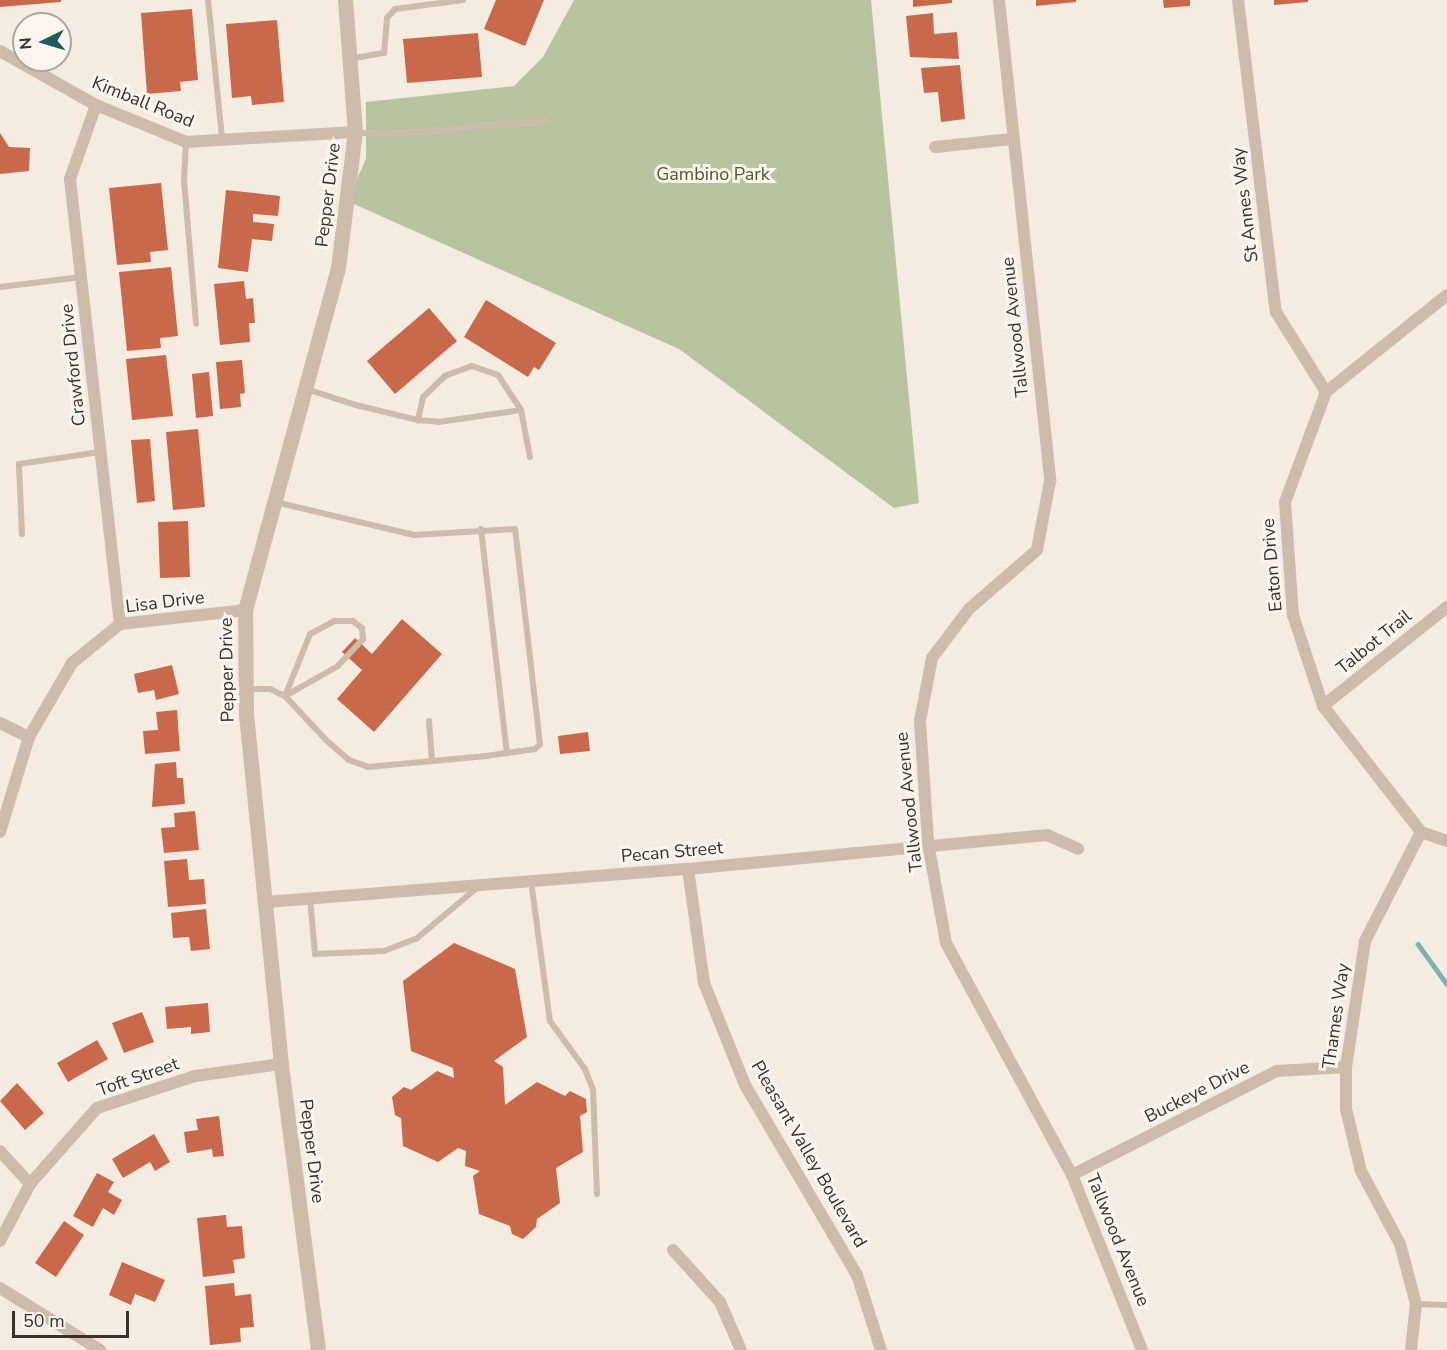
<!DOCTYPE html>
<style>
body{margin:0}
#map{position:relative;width:1447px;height:1350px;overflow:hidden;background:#f4ebe1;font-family:"Nunito Sans",sans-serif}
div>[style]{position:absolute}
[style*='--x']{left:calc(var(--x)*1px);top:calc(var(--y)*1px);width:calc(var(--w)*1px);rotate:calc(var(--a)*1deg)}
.green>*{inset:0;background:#b8c4a0}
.stream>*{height:4.5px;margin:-2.25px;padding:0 2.25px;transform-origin:2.25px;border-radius:2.25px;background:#7fb0b2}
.building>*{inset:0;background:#c8694b}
.service>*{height:6px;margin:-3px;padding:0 3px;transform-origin:3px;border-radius:3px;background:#cdbbac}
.minor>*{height:12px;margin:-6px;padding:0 6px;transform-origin:6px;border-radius:6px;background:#cdbbac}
.tertiary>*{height:15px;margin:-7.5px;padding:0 7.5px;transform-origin:7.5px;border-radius:7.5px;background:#cdbbac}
span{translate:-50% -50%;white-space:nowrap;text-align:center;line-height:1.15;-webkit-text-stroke:6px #fbf5ee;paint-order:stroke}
.street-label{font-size:18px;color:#3b302b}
.park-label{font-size:18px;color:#4a5a2e}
.north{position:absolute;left:12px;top:12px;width:60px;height:60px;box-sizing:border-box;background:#fbf5ee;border:2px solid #aea6a0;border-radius:50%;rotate:265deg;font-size:16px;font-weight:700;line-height:24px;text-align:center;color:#3b302b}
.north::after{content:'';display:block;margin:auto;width:21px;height:27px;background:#1f5a5e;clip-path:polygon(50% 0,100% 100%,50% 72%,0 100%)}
.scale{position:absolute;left:12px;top:1311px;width:117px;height:27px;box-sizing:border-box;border:3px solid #3b302b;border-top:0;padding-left:8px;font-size:18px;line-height:21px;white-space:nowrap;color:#3b302b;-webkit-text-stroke:4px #fbf5ee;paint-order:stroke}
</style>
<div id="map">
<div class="green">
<div style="clip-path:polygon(574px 0,871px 0,919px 503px,894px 508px,679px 349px,347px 201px,366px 159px,366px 102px,514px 86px,543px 57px)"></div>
</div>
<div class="stream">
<div style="--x:1418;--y:944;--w:49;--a:54.1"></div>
</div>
<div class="building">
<div style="clip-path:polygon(0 0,61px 0,61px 2px,0 7px)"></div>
<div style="clip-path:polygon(496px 0,544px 0,525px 46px,484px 29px)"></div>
<div style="clip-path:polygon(913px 0,952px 0,952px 3px,913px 7px)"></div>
<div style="clip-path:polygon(1036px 0,1076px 0,1076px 2px,1036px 6px)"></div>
<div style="clip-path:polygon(1163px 0,1190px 0,1190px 6px,1164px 8px)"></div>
<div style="clip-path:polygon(1274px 0,1308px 0,1308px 2px,1274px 5px)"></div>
<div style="clip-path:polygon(192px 9px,198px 80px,180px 82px,181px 91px,147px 94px,141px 13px)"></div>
<div style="clip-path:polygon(933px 13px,934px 34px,957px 32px,959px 59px,910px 57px,906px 16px)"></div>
<div style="clip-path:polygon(277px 20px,284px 102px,252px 105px,251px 96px,232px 98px,226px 24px)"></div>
<div style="clip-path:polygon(478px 33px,482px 77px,407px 83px,403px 39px)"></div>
<div style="clip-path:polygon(960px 65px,965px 119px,941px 122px,938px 92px,924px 93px,921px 68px)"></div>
<div style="clip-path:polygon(0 133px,9px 147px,30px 148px,29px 171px,0 174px)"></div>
<div style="clip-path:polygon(161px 183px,168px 250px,150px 252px,151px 262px,117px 265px,109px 188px)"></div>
<div style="clip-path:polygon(226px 190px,280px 196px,278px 216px,253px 214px,253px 222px,274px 224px,272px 241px,252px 239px,248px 272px,218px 268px)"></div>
<div style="clip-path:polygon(171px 267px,178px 336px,160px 338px,161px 348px,127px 351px,119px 272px)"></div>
<div style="clip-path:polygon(244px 281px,246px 299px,253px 298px,255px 323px,249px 323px,250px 342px,220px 345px,214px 284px)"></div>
<div style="clip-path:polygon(486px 300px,556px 343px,539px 370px,534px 367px,528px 377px,464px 337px)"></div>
<div style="clip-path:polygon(429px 308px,457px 341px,395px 394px,367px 361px)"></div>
<div style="clip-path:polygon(166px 355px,173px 416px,132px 420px,126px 359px)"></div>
<div style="clip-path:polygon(242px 360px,245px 393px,240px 394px,241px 407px,220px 409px,216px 362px)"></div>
<div style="clip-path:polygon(209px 372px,213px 416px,196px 418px,192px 374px)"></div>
<div style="clip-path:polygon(198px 429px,205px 507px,173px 510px,166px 432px)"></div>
<div style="clip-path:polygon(150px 439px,155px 501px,137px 503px,131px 440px)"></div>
<div style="clip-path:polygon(188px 521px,190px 577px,160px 578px,158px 522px)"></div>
<div style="clip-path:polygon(402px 619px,442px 654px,374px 732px,337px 699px,362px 670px,342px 652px,355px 638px,372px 654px)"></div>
<div style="clip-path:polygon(172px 665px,179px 694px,156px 700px,154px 690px,138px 693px,134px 674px)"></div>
<div style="clip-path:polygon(177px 710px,180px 751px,145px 754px,143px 731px,158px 730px,156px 712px)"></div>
<div style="clip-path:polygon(588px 732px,590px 751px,560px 754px,558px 736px)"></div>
<div style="clip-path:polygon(176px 762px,177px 778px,183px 778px,185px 804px,152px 807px,155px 764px)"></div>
<div style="clip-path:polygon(195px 811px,199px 850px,164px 853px,161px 828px,175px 827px,174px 813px)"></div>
<div style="clip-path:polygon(187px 859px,189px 880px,204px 879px,206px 904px,168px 907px,164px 861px)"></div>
<div style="clip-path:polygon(206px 909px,210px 949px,191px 951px,189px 937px,173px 938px,171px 913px)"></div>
<div style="clip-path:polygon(454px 943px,515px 969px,527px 1037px,494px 1061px,503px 1067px,505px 1105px,537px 1082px,565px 1096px,570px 1091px,586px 1099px,587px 1112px,580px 1116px,583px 1152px,556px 1168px,560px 1203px,537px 1219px,536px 1227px,523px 1239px,512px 1234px,510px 1226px,479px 1214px,473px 1176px,480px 1171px,465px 1166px,466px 1151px,458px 1148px,438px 1162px,403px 1146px,401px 1118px,395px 1115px,392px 1097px,404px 1087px,411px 1090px,437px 1071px,454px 1078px,453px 1068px,411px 1051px,403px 981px)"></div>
<div style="clip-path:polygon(208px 1003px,210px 1032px,191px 1034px,191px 1027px,167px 1029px,165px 1007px)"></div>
<div style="clip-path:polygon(142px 1012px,154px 1042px,124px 1053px,112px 1023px)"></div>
<div style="clip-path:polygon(97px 1040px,108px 1059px,68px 1082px,57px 1063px)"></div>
<div style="clip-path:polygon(17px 1083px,44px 1113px,25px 1130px,0 1101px)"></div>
<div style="clip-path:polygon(219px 1116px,224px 1156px,213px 1157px,212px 1149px,187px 1153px,184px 1132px,198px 1130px,196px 1119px)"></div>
<div style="clip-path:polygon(154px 1134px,170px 1162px,155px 1171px,150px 1162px,123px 1178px,112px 1159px)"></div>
<div style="clip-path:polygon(97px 1173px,114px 1182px,108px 1192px,122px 1200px,114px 1215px,103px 1208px,93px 1227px,73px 1216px)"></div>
<div style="clip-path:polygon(226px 1215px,227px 1227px,242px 1226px,245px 1258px,233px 1260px,235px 1273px,203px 1277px,197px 1218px)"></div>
<div style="clip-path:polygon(64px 1221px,84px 1235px,56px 1277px,35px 1263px)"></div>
<div style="clip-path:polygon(122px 1262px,165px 1280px,155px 1302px,135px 1294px,131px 1305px,109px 1295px)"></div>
<div style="clip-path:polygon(234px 1283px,235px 1296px,251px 1294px,254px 1327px,240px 1328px,241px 1342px,210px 1345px,205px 1286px)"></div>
</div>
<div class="service">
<div style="--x:208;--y:0;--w:140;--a:84.2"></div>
<div style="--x:349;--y:59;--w:36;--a:-10"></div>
<div style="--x:384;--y:53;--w:35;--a:-85"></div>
<div style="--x:387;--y:18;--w:12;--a:-48"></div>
<div style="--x:395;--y:9;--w:69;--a:-7.5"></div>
<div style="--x:356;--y:132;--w:25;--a:7"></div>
<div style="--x:381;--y:135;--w:165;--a:-4.9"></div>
<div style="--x:186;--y:142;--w:38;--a:93"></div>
<div style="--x:184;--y:180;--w:144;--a:85.2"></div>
<div style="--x:0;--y:287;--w:82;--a:-7"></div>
<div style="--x:306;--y:389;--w:52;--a:17.7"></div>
<div style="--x:356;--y:405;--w:64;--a:13.6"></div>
<div style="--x:418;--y:420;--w:21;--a:5"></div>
<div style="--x:439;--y:422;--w:83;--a:-8.3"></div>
<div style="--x:521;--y:410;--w:42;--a:-123.3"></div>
<div style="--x:498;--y:375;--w:28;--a:-161"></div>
<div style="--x:472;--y:366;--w:29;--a:160"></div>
<div style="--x:445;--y:376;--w:30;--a:136"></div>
<div style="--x:423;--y:397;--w:24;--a:102"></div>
<div style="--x:521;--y:410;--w:48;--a:79.2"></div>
<div style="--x:481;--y:529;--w:226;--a:83.4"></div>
<div style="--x:22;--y:534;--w:70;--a:-92.5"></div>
<div style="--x:19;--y:464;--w:82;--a:-8.4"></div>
<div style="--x:334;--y:621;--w:19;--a:0"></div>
<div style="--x:353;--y:621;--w:11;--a:38"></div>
<div style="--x:362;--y:628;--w:11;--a:85"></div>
<div style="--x:363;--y:639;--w:37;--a:133"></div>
<div style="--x:338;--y:666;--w:61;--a:150.5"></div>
<div style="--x:285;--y:696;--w:67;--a:-68"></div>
<div style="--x:310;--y:634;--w:27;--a:-28"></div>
<div style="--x:246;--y:689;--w:24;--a:0"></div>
<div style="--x:270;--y:689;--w:17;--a:25"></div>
<div style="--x:285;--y:696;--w:60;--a:47"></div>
<div style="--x:326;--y:740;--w:30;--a:41"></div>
<div style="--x:349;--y:760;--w:20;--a:20"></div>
<div style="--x:368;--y:767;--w:119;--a:-5.3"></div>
<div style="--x:486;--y:756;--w:49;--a:-8.1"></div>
<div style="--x:535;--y:749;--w:7;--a:-45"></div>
<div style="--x:540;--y:744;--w:216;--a:-96.6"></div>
<div style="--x:515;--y:529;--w:101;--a:176.6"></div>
<div style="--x:414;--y:535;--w:142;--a:-166.6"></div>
<div style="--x:429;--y:721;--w:40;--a:85.7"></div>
<div style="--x:531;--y:881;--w:141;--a:82.3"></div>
<div style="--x:550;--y:1021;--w:59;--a:53.9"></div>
<div style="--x:585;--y:1069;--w:22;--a:69"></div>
<div style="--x:593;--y:1090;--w:104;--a:87.8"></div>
<div style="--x:310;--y:899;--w:55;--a:84.8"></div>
<div style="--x:315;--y:954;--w:69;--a:-2.5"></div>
<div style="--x:384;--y:951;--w:34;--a:-21"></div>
<div style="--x:416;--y:939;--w:81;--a:-40"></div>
<div style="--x:1416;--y:1304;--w:31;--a:2"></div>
</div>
<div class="minor">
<div style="--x:999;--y:0;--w:484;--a:83.9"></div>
<div style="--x:1050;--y:481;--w:70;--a:100.7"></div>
<div style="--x:1037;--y:550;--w:90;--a:139.1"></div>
<div style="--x:969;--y:609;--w:61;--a:127.1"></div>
<div style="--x:932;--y:658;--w:64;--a:100.8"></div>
<div style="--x:920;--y:721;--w:122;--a:86.2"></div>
<div style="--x:928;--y:843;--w:102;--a:79.8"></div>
<div style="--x:946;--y:943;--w:264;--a:61.5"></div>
<div style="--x:1072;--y:1175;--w:188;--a:68.2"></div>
<div style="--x:1238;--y:0;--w:314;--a:83.1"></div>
<div style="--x:1276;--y:312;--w:94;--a:58"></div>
<div style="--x:0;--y:51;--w:110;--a:29.4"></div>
<div style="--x:96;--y:105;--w:97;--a:22.3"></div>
<div style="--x:186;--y:142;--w:169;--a:-3.4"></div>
<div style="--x:96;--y:105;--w:78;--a:109.4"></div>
<div style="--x:70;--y:179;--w:448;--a:83.6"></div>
<div style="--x:935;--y:147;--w:77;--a:-5.9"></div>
<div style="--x:1447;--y:295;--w:155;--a:141.3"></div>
<div style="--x:1326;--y:392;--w:117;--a:110.4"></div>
<div style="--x:1285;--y:502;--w:113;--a:86"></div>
<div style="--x:1293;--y:615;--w:96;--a:71.8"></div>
<div style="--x:1323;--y:706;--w:160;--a:52.1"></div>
<div style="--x:1421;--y:832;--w:28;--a:19"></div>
<div style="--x:1323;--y:706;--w:159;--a:-38.6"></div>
<div style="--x:0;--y:723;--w:32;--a:26"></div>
<div style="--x:0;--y:832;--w:99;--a:-73"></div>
<div style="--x:29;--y:737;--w:86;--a:-59.8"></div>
<div style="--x:72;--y:663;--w:62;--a:-39.1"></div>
<div style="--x:120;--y:624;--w:126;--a:-6.4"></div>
<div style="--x:688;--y:869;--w:115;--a:82"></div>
<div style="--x:704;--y:983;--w:110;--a:68.1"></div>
<div style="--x:745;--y:1085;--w:221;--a:59.5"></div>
<div style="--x:857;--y:1275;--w:79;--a:72.3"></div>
<div style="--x:266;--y:902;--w:423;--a:-4.5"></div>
<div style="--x:688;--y:869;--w:361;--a:-5.4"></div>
<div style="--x:1047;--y:835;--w:34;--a:24"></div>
<div style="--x:0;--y:1151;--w:45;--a:47.7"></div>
<div style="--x:1072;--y:1175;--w:230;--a:-26.9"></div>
<div style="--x:1277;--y:1071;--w:69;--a:-3.3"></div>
<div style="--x:0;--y:1241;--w:64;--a:-62.2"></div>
<div style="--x:30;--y:1184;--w:101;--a:-48.6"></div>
<div style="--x:97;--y:1108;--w:103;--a:-18.1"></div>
<div style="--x:195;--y:1076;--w:87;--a:-7.9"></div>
<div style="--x:673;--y:1250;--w:70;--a:47.9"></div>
<div style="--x:720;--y:1302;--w:52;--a:66.4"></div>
<div style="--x:0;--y:1288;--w:118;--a:31.8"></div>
<div style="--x:1411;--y:1350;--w:46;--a:-83.8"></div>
<div style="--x:1416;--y:1304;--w:62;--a:-104.9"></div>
<div style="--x:1400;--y:1244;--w:83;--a:-118.1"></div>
<div style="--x:1361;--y:1171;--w:64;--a:-103.6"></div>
<div style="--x:1346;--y:1109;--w:42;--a:-90"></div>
<div style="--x:1346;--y:1067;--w:127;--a:-81.4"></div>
<div style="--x:1365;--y:941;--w:123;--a:-62.8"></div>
</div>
<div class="tertiary">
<div style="--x:318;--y:1350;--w:288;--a:-97.4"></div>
<div style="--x:281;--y:1064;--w:350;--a:-95.7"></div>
<div style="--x:246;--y:716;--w:106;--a:-90.5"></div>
<div style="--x:245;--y:610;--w:354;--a:-74.8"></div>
<div style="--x:338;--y:268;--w:137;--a:-82.9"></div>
<div style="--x:355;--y:132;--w:132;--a:-94.3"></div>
</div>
<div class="street-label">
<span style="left:143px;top:102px;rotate:22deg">Kimball Road</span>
<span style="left:328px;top:195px;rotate:-83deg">Pepper Drive</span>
<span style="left:1245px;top:205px;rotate:-97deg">St Annes Way</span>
<span style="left:1015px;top:327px;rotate:-96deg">Tallwood Avenue</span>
<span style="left:73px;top:365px;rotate:-96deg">Crawford Drive</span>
<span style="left:1272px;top:565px;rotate:-95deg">Eaton Drive</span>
<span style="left:165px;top:602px;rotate:-7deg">Lisa Drive</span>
<span style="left:1374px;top:642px;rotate:-39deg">Talbot Trail</span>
<span style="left:227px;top:670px;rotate:-91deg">Pepper Drive</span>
<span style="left:909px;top:802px;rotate:-96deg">Tallwood Avenue</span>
<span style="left:672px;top:852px;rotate:-5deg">Pecan Street</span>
<span style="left:1336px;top:1016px;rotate:-82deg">Thames Way</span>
<span style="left:138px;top:1077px;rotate:-19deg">Toft Street</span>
<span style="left:1197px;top:1092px;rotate:-27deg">Buckeye Drive</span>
<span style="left:312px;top:1151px;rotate:83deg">Pepper Drive</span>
<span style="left:809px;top:1154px;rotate:60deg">Pleasant Valley Boulevard</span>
<span style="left:1118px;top:1240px;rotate:68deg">Tallwood Avenue</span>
</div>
<div class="park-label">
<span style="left:713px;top:174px">Gambino Park</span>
</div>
<div class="north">N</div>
<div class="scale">50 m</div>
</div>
